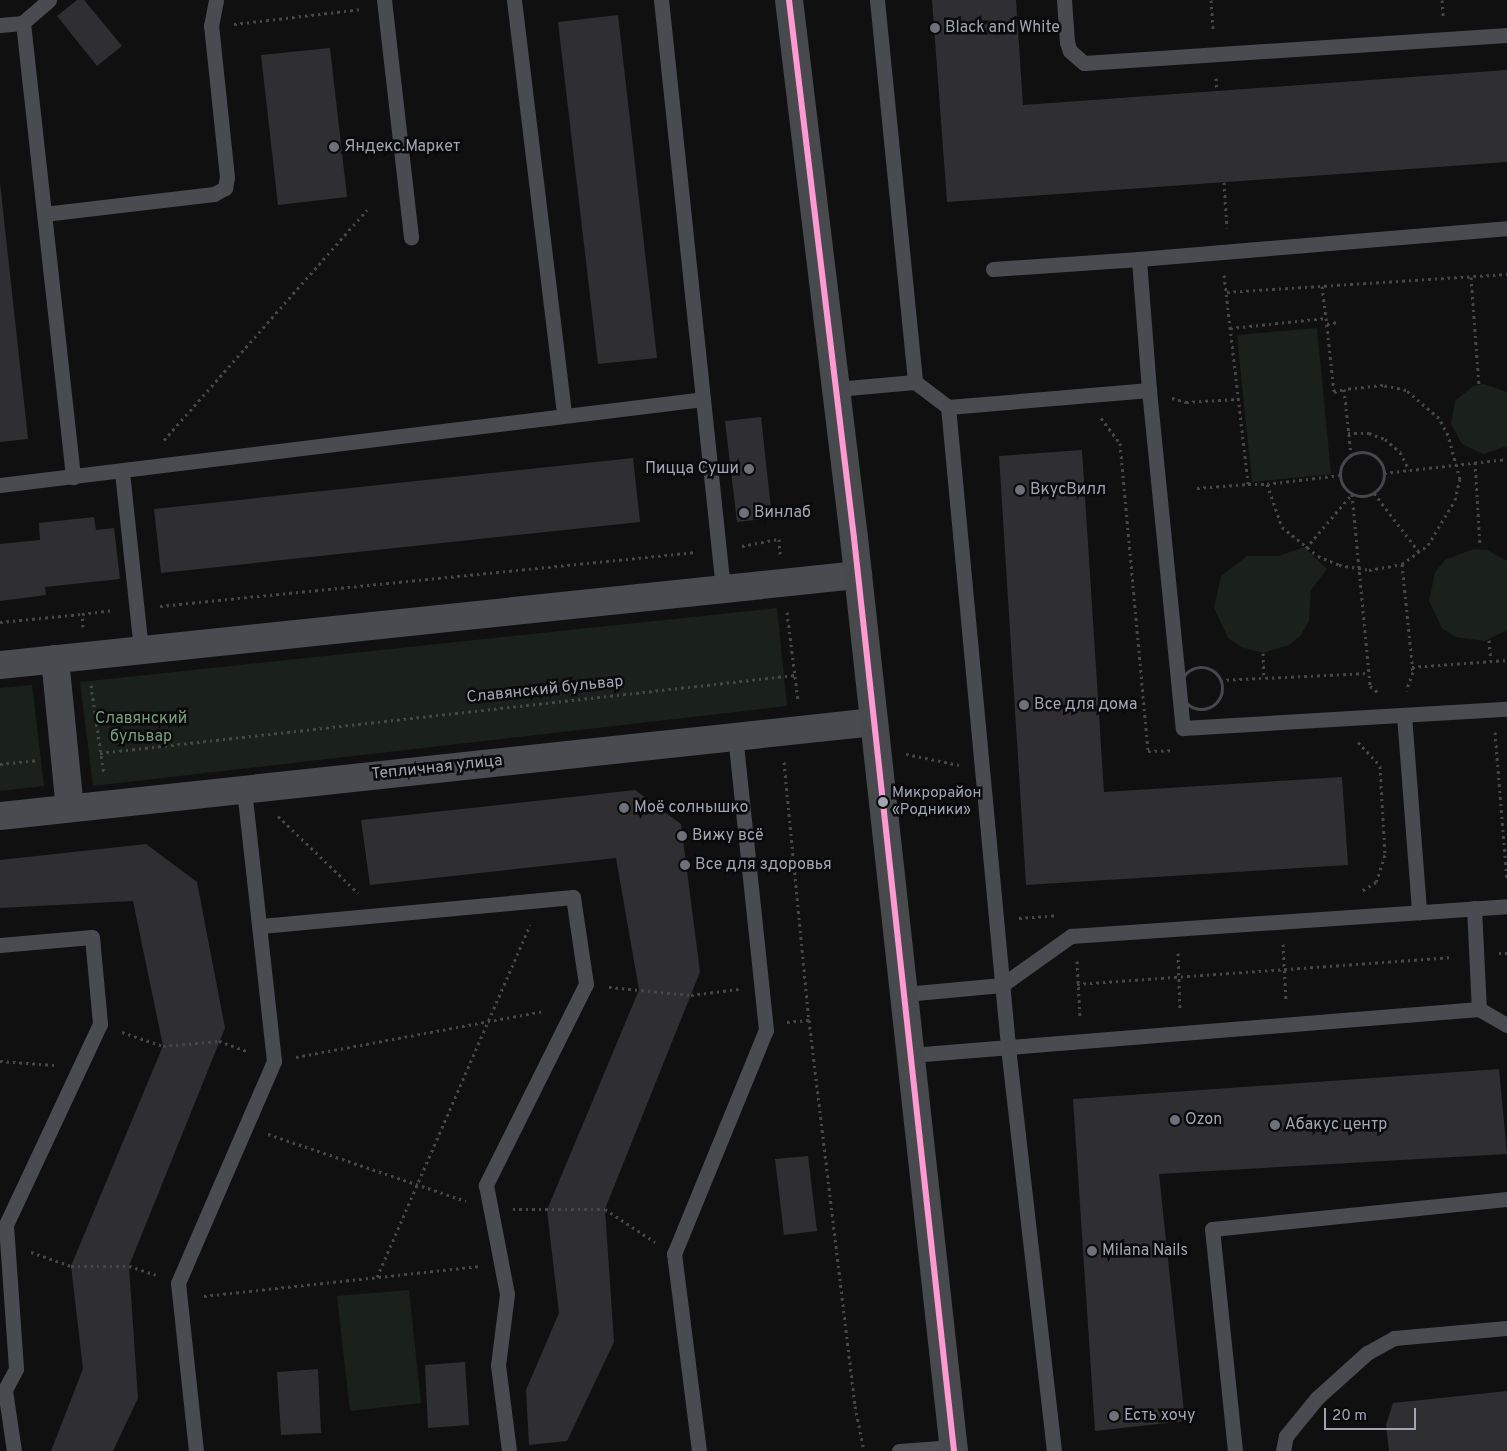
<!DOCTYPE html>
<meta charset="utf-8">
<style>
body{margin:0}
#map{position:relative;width:1507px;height:1451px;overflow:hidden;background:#101010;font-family:Overpass,sans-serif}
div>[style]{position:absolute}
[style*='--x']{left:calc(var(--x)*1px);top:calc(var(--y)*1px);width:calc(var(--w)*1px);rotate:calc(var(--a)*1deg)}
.green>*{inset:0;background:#1a201b}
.building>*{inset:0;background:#2f2f31}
.path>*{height:3px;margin-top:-1.5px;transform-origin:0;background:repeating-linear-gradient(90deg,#46474b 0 2.5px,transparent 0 6.5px)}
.path>.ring{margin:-1.5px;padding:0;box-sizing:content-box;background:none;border:3px solid #46474b;border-radius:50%}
.lane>*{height:15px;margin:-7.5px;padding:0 7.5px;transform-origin:7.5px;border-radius:7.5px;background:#4a4b50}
.street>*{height:28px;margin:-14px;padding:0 14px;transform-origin:14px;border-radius:14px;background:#4a4b50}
.secondary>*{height:28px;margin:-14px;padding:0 14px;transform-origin:14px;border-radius:14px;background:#48494d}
.bus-1>*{height:6px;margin:-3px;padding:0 3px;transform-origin:3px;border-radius:3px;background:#ff9ad2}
.dots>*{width:14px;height:14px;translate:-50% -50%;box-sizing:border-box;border:2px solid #0a0a0c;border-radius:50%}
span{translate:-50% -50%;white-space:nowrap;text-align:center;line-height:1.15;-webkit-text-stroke:5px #0a0a0c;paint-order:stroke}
.bus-label{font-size:15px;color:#a0a5b2}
.left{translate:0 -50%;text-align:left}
.poi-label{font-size:16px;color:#a0a5b2}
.right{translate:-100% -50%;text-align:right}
.street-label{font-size:16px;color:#a0a5b2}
.park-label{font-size:16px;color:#769e7a}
.scale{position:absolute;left:1324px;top:1408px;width:92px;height:22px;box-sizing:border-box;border:2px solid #a0a5b2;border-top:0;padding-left:6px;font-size:15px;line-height:18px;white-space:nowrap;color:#a0a5b2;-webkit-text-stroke:4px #0a0a0c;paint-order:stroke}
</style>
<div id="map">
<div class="green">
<div style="clip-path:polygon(1317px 328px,1331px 474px,1252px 482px,1237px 335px)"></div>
<div style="clip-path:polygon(1484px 384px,1507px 392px,1507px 446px,1483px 454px,1462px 444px,1451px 424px,1455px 401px,1473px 386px)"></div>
<div style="clip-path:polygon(1304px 547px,1327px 569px,1311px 590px,1309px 621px,1301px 635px,1289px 645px,1263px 653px,1241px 647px,1228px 638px,1214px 608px,1221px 576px,1247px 556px,1279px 556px)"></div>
<div style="clip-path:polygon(1473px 549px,1487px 550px,1507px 561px,1507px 630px,1485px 641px,1455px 637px,1442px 628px,1429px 601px,1435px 572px,1445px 560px)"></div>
<div style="clip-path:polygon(777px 608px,787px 706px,93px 786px,80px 682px)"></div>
<div style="clip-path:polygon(32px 685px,44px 786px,0 791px,0 688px)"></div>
<div style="clip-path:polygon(409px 1290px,421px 1403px,350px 1411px,337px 1296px)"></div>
</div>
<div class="building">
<div style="clip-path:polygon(77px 0,84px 0,122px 46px,97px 66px,57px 16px)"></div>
<div style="clip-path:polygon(932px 0,1016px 0,1023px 105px,1507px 70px,1507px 162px,947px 202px)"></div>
<div style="clip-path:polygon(618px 15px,657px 358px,598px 364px,558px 22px)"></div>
<div style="clip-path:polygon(330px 48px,347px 197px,278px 205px,261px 55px)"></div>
<div style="clip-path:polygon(0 183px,28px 439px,0 442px)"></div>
<div style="clip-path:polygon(761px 417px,772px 518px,737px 522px,725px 421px)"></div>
<div style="clip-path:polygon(1082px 450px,1104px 792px,1342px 777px,1348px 865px,1026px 885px,999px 456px)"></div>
<div style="clip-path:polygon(633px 458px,640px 522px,161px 573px,154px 509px)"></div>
<div style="clip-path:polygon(94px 517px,96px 530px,114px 528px,120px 579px,45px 587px,46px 595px,0 601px,0 544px,40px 540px,39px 523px)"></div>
<div style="clip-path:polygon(635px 790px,681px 824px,700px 972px,605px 1209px,614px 1342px,567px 1441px,529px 1445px,526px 1390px,559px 1313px,547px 1210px,639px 990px,616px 858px,370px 885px,361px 820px)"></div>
<div style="clip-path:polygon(146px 844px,197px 882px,225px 1028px,129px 1266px,138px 1398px,113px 1451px,51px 1451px,83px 1369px,71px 1266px,163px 1046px,133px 901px,0 908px,0 860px)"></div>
<div style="clip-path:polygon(1499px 1069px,1507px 1154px,1159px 1174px,1185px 1421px,1095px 1431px,1073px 1099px)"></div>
<div style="clip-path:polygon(808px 1156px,817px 1231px,784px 1235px,775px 1159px)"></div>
<div style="clip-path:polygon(465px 1362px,469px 1425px,428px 1428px,425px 1365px)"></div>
<div style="clip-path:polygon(318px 1369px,321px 1433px,281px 1435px,277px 1372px)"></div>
<div style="clip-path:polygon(1507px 1391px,1507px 1451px,1389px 1451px,1386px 1425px,1393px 1403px)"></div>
</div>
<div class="path">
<div style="--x:1211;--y:0;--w:32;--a:86"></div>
<div style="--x:1442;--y:0;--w:16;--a:86"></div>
<div style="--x:234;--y:24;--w:129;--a:-6.7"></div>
<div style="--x:1216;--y:78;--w:13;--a:86"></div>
<div style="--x:1224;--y:182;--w:46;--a:86.3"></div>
<div style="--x:1224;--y:275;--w:210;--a:83.4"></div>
<div style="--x:1248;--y:484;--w:19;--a:0"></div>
<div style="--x:1267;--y:484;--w:46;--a:70.8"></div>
<div style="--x:1282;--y:527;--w:46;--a:38.9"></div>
<div style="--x:1318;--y:556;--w:23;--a:23"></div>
<div style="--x:1339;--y:565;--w:30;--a:9"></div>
<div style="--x:1369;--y:570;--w:34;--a:-10"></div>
<div style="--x:1402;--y:564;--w:32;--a:-36"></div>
<div style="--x:1428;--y:545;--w:52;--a:-59"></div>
<div style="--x:1455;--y:500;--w:22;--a:-77"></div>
<div style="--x:1460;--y:479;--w:46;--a:-105.3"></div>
<div style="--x:1448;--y:435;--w:19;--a:-118"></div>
<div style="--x:1439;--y:418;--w:43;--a:-139.7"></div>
<div style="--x:1406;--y:390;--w:24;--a:-168"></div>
<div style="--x:1383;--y:385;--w:39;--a:174"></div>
<div style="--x:1344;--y:389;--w:66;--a:83.9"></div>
<div style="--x:1471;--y:277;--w:108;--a:85.8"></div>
<div style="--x:1322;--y:286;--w:32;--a:83"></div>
<div style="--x:1227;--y:292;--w:281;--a:-3.7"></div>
<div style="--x:1327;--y:324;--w:11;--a:-10"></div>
<div style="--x:1230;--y:328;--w:97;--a:-5.9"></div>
<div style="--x:1326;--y:318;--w:74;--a:83.8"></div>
<div style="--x:1334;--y:392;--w:10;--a:-17"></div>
<div style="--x:1172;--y:398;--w:15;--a:16"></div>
<div style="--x:1186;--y:402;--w:52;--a:-3.3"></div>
<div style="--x:1101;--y:418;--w:31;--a:53"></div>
<div style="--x:1120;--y:443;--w:309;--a:84.8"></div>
<div style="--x:1148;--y:751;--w:25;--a:-2"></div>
<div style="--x:1348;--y:433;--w:21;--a:0"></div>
<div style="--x:1369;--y:433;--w:17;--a:21"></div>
<div style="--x:1385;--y:439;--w:20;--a:41"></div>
<div style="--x:1400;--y:452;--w:20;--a:63"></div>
<div style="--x:164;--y:440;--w:307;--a:-48.6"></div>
<div class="ring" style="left:1340px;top:452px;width:41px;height:41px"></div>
<div style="--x:1475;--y:462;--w:84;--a:86.6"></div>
<div style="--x:1384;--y:473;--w:124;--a:-6.5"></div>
<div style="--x:1267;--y:484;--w:74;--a:-7"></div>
<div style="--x:1197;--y:488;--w:51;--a:-4.5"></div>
<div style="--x:1374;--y:493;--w:74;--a:52.7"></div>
<div style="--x:1352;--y:494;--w:193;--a:84.6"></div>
<div style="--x:1370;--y:686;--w:11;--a:38"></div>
<div style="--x:742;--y:546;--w:38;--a:-11"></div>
<div style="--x:779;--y:539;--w:15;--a:86"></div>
<div style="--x:1306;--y:548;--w:71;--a:-49.6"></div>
<div style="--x:1402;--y:564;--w:109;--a:84.2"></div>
<div style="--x:1413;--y:672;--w:20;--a:110"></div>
<div style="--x:160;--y:606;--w:539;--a:-5.75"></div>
<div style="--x:787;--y:612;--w:89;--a:82.9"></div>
<div style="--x:0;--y:622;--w:82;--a:-5.6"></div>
<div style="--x:83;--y:627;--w:13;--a:-94"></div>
<div style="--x:82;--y:614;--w:32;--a:-7"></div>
<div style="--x:1489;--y:640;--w:21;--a:85"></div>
<div style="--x:1263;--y:653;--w:25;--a:88"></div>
<div class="ring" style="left:1180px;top:667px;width:39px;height:39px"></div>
<div style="--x:1412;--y:667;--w:95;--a:-4.2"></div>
<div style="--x:1220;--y:680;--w:149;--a:-2.7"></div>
<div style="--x:91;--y:685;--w:91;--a:81.8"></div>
<div style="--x:1495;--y:732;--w:149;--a:85.4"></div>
<div style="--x:1358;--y:742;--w:33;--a:47"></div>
<div style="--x:1380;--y:766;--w:89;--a:86.8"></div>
<div style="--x:1385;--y:855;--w:28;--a:108"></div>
<div style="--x:1376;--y:882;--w:19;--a:148"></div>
<div style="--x:100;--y:753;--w:699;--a:-6.4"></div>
<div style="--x:906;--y:754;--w:54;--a:11.7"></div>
<div style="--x:784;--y:762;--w:259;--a:84.5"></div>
<div style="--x:809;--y:1020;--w:389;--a:83.2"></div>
<div style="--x:855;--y:1406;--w:46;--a:78.7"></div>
<div style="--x:0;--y:764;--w:36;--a:-6"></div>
<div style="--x:278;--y:816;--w:111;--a:43.9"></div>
<div style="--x:1019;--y:918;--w:39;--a:-4"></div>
<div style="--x:1283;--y:944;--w:57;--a:87"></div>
<div style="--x:1178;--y:953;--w:58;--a:88"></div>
<div style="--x:1499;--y:953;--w:8;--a:0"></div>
<div style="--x:1077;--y:961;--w:58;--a:87"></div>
<div style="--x:1077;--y:984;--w:377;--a:-4.1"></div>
<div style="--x:609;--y:987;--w:82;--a:5.6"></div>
<div style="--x:691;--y:995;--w:48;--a:-7.1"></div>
<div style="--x:787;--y:1022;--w:22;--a:-5"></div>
<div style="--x:122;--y:1032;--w:43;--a:18.9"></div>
<div style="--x:163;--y:1046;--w:56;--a:-5.1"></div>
<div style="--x:219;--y:1041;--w:32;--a:20"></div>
<div style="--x:296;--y:1057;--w:253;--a:-10.5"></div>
<div style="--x:0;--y:1061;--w:54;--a:4.2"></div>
<div style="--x:268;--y:1134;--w:209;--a:18.7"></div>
<div style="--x:513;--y:1209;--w:92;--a:0"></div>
<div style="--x:605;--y:1209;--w:60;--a:33.4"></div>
<div style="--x:31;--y:1252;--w:42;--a:19.3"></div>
<div style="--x:71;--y:1266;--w:58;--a:0"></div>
<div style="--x:129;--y:1266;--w:28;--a:18"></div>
<div style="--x:377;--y:1277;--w:384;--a:-66.5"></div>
<div style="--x:204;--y:1296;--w:276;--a:-6.2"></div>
</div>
<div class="lane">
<div style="--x:49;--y:0;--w:35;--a:139"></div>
<div style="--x:23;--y:23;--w:457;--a:83.7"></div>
<div style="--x:384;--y:0;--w:239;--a:83.5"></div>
<div style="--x:514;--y:0;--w:418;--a:83.1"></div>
<div style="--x:877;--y:0;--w:384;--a:84.3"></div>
<div style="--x:1064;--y:0;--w:42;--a:85.9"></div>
<div style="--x:1067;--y:42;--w:9;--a:72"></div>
<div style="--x:1070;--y:51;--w:18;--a:41"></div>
<div style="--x:1084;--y:63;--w:424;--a:-3.8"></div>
<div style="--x:0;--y:25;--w:23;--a:-5"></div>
<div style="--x:44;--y:214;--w:171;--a:-6.7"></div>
<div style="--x:214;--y:194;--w:13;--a:-29"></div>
<div style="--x:225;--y:188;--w:11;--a:-80"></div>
<div style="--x:227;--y:177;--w:152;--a:-96"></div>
<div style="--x:211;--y:26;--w:26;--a:-79"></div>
<div style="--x:993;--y:269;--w:146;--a:-3.9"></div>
<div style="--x:836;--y:389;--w:79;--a:-5.1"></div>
<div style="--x:915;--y:382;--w:41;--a:37.1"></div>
<div style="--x:1149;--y:390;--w:340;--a:84.3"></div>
<div style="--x:1183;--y:728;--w:325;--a:-3.4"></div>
<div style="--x:703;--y:399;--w:191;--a:84"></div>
<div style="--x:122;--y:472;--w:179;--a:83.9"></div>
<div style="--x:0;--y:485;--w:708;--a:-6.97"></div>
<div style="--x:703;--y:399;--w:401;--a:-96"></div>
<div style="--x:1404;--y:715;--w:198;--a:85.6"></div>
<div style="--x:1474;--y:908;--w:101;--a:87.2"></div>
<div style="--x:1479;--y:1009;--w:32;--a:30"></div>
<div style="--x:261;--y:926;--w:313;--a:-5.3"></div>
<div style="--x:573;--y:897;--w:88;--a:81.5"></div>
<div style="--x:586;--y:984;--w:225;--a:116.5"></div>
<div style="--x:486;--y:1185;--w:111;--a:79.1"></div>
<div style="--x:507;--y:1294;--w:72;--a:97.2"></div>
<div style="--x:498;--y:1365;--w:87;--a:82.7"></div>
<div style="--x:0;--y:945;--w:92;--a:-5"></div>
<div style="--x:92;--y:937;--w:87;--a:84.7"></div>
<div style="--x:100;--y:1024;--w:222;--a:115.1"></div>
<div style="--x:6;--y:1225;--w:144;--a:86"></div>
<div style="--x:16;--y:1369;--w:24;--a:118"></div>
<div style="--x:5;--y:1390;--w:62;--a:81.6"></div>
<div style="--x:905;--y:994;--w:97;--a:-5.3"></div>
<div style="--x:1002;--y:985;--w:85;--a:-35.4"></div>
<div style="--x:1071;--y:936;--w:437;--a:-3.9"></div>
<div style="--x:911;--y:1055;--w:570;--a:-4.63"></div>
<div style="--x:196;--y:1451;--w:169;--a:-96.1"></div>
<div style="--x:178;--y:1283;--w:242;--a:-66.6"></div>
<div style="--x:274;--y:1061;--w:274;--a:-96.3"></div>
<div style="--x:699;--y:1451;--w:199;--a:-97.2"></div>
<div style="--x:674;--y:1254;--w:242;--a:-67.7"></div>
<div style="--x:766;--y:1030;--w:295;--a:-96"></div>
<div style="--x:899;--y:1451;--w:54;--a:-4.2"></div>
<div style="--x:1054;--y:1451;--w:408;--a:-96.5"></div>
<div style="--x:1008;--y:1046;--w:642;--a:-95.36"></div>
<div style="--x:948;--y:407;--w:202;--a:-4.8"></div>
<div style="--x:1149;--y:390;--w:131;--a:-94.4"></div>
<div style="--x:1139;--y:259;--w:369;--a:-4.8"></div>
<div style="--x:1235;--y:1451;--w:223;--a:-95.9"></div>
<div style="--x:1212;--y:1229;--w:297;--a:-5.8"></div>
<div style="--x:1283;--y:1451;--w:15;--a:-79"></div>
<div style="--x:1286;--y:1436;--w:49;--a:-50.8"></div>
<div style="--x:1317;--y:1398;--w:67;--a:-42"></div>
<div style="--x:1367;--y:1353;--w:31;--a:-29"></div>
<div style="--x:1394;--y:1338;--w:113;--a:-5.1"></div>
</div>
<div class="street">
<div style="--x:55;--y:659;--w:150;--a:84.3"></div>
<div style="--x:0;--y:665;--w:863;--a:-5.99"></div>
<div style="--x:0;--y:816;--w:879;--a:-6.14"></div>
</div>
<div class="secondary">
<div style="--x:789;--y:0;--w:542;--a:83.11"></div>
<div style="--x:854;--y:538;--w:918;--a:83.75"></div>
</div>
<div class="bus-1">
<div style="--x:789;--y:0;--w:542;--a:83.11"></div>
<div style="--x:854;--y:538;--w:918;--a:83.75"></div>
</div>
<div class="dots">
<div style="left:935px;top:28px;background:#6e7179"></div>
<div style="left:334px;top:147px;background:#6e7179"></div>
<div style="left:749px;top:469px;background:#6e7179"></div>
<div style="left:1020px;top:490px;background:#6e7179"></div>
<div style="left:744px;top:513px;background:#6e7179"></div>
<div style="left:1024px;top:705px;background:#6e7179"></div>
<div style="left:883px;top:802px;background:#a0a5b2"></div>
<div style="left:624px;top:808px;background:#6e7179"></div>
<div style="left:682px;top:836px;background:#6e7179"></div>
<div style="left:685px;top:865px;background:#6e7179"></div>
<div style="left:1175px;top:1120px;background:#6e7179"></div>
<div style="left:1275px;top:1125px;background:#6e7179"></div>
<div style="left:1092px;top:1251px;background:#6e7179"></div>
<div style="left:1114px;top:1416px;background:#6e7179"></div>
</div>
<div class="bus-label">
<span class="left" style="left:892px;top:802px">Микрорайон<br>«Родники»</span>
</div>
<div class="poi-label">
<span class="left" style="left:945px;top:28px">Black and White</span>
<span class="left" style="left:344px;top:147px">Яндекс.Маркет</span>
<span class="right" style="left:739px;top:469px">Пицца Суши</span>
<span class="left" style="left:1030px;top:490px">ВкусВилл</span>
<span class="left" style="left:754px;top:513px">Винлаб</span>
<span class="left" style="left:1034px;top:705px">Все для дома</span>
<span class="left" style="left:634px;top:808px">Моё солнышко</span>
<span class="left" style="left:692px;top:836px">Вижу всё</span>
<span class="left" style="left:695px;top:865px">Все для здоровья</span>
<span class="left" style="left:1185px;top:1120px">Ozon</span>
<span class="left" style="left:1285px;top:1125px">Абакус центр</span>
<span class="left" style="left:1102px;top:1251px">Milana Nails</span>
<span class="left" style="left:1124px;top:1416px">Есть хочу</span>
</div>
<div class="street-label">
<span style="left:545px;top:690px;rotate:-6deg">Славянский бульвар</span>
<span style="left:437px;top:768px;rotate:-6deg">Тепличная улица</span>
</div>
<div class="park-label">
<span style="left:141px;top:728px">Славянский<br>бульвар</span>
</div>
<div class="scale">20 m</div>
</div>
